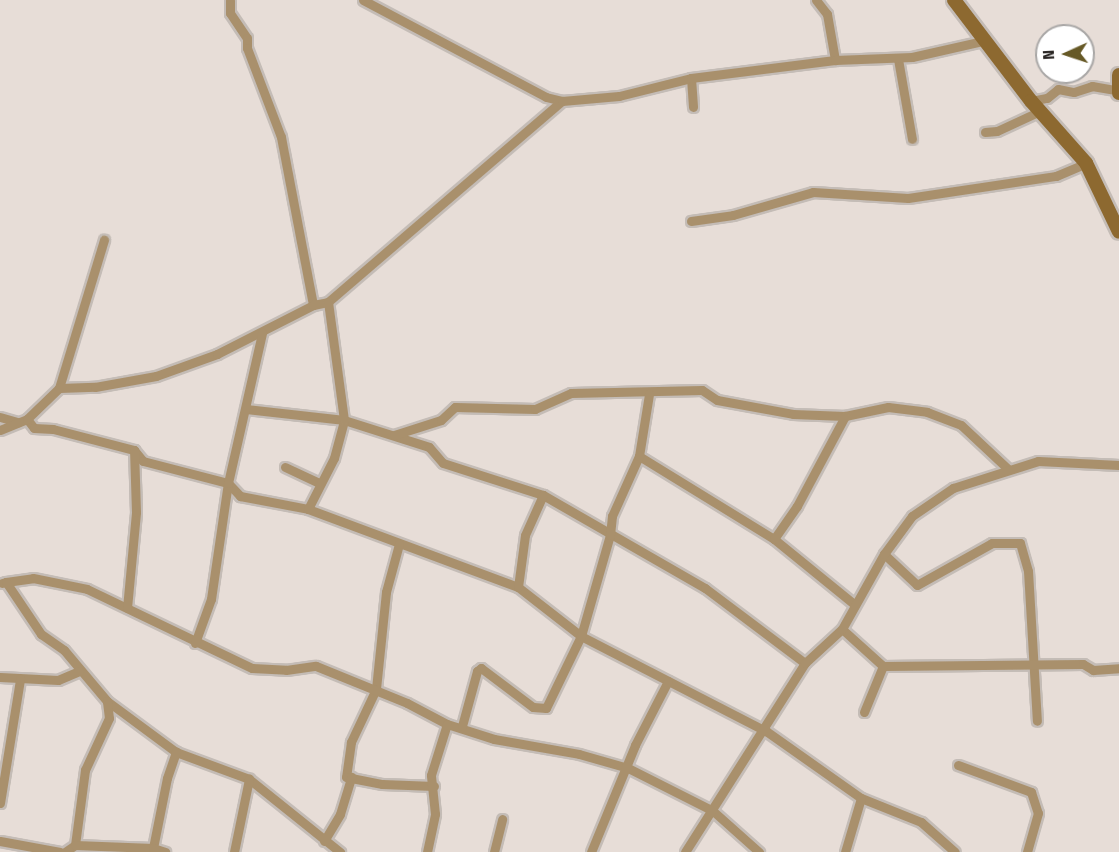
<!DOCTYPE html>
<style>
body{margin:0}
#map{position:relative;width:1119px;height:852px;overflow:hidden;background:#e7ddd7;font-family:"Fira Sans Condensed",sans-serif}
div>[style]{position:absolute}
[style*='--x']{left:calc(var(--x)*1px);top:calc(var(--y)*1px);width:calc(var(--w)*1px);rotate:calc(var(--a)*1deg)}
.roads{filter:drop-shadow(2px 0 #c4bcb6) drop-shadow(-2px 0 #c4bcb6) drop-shadow(0 2px #c4bcb6) drop-shadow(0 -2px #c4bcb6)}
.street>*{height:9px;margin:-4.5px;padding:0 4.5px;transform-origin:4.5px;border-radius:4.5px;background:#a9906c}
.secondary>*{height:14px;margin:-7px;padding:0 7px;transform-origin:7px;border-radius:7px;background:#8d6930}
span{translate:-50% -50%;white-space:nowrap;text-align:center;line-height:1.15;-webkit-text-stroke:4.5px #fff;paint-order:stroke}
.north{position:absolute;left:1035px;top:24px;width:60px;height:60px;box-sizing:border-box;background:#fff;border:2px solid #a9a7a6;border-radius:50%;rotate:267deg;font-size:16px;font-weight:700;line-height:24px;text-align:center;color:#272321}
.north::after{content:'';display:block;margin:auto;width:21px;height:27px;background:#665926;clip-path:polygon(50% 0,100% 100%,50% 72%,0 100%)}
</style>
<div id="map">
<div class="roads">
<div class="street">
<div style="--x:230;--y:0;--w:13;--a:90"></div>
<div style="--x:230;--y:13;--w:30;--a:56"></div>
<div style="--x:247;--y:38;--w:10;--a:90"></div>
<div style="--x:247;--y:48;--w:95;--a:69.1"></div>
<div style="--x:281;--y:137;--w:171;--a:79.2"></div>
<div style="--x:363;--y:0;--w:207;--a:27.9"></div>
<div style="--x:546;--y:97;--w:16;--a:14"></div>
<div style="--x:816;--y:0;--w:18;--a:52"></div>
<div style="--x:827;--y:14;--w:47;--a:80.1"></div>
<div style="--x:898;--y:59;--w:81;--a:80.1"></div>
<div style="--x:691;--y:78;--w:29;--a:86"></div>
<div style="--x:1031;--y:101;--w:16;--a:-11"></div>
<div style="--x:1047;--y:98;--w:14;--a:-39"></div>
<div style="--x:1058;--y:89;--w:16;--a:11"></div>
<div style="--x:1074;--y:92;--w:19;--a:-18"></div>
<div style="--x:1092;--y:86;--w:27;--a:10"></div>
<div style="--x:985;--y:132;--w:12;--a:-5"></div>
<div style="--x:997;--y:131;--w:47;--a:-24.9"></div>
<div style="--x:691;--y:221;--w:42;--a:-8.1"></div>
<div style="--x:733;--y:215;--w:83;--a:-16"></div>
<div style="--x:813;--y:192;--w:95;--a:3.6"></div>
<div style="--x:908;--y:198;--w:150;--a:-8.5"></div>
<div style="--x:1056;--y:176;--w:33;--a:-23"></div>
<div style="--x:59;--y:388;--w:155;--a:-73.1"></div>
<div style="--x:246;--y:409;--w:99;--a:6.4"></div>
<div style="--x:344;--y:420;--w:89;--a:17.6"></div>
<div style="--x:429;--y:447;--w:21;--a:49"></div>
<div style="--x:443;--y:463;--w:105;--a:17.7"></div>
<div style="--x:543;--y:495;--w:187;--a:29.9"></div>
<div style="--x:705;--y:588;--w:125;--a:36.9"></div>
<div style="--x:0;--y:417;--w:19;--a:16"></div>
<div style="--x:27;--y:419;--w:11;--a:52"></div>
<div style="--x:34;--y:428;--w:19;--a:3"></div>
<div style="--x:53;--y:429;--w:84;--a:14.5"></div>
<div style="--x:134;--y:450;--w:14;--a:51"></div>
<div style="--x:143;--y:461;--w:88;--a:14.5"></div>
<div style="--x:228;--y:483;--w:18;--a:47"></div>
<div style="--x:240;--y:496;--w:69;--a:10.8"></div>
<div style="--x:308;--y:509;--w:224;--a:20.4"></div>
<div style="--x:518;--y:587;--w:80;--a:37.9"></div>
<div style="--x:581;--y:636;--w:208;--a:27.2"></div>
<div style="--x:766;--y:731;--w:116;--a:35.2"></div>
<div style="--x:861;--y:798;--w:65;--a:21.8"></div>
<div style="--x:921;--y:822;--w:45;--a:41.4"></div>
<div style="--x:0;--y:430;--w:29;--a:-22"></div>
<div style="--x:27;--y:419;--w:45;--a:-44.1"></div>
<div style="--x:59;--y:388;--w:36;--a:-2"></div>
<div style="--x:95;--y:387;--w:62;--a:-10.2"></div>
<div style="--x:156;--y:376;--w:65;--a:-19.8"></div>
<div style="--x:217;--y:354;--w:108;--a:-27"></div>
<div style="--x:313;--y:305;--w:15;--a:-11"></div>
<div style="--x:328;--y:302;--w:308;--a:-40.7"></div>
<div style="--x:562;--y:101;--w:57;--a:-5"></div>
<div style="--x:619;--y:96;--w:74;--a:-14"></div>
<div style="--x:691;--y:78;--w:145;--a:-7.1"></div>
<div style="--x:835;--y:60;--w:77;--a:-2.2"></div>
<div style="--x:912;--y:57;--w:73;--a:-12.7"></div>
<div style="--x:394;--y:435;--w:49;--a:-17.7"></div>
<div style="--x:441;--y:420;--w:19;--a:-43"></div>
<div style="--x:455;--y:407;--w:80;--a:1.4"></div>
<div style="--x:535;--y:409;--w:39;--a:-24"></div>
<div style="--x:571;--y:393;--w:131;--a:-1.3"></div>
<div style="--x:702;--y:390;--w:18;--a:34"></div>
<div style="--x:717;--y:400;--w:77;--a:10.4"></div>
<div style="--x:793;--y:414;--w:52;--a:2.2"></div>
<div style="--x:845;--y:416;--w:44;--a:-11.8"></div>
<div style="--x:888;--y:407;--w:39;--a:7"></div>
<div style="--x:927;--y:412;--w:36;--a:21"></div>
<div style="--x:961;--y:425;--w:64;--a:43.1"></div>
<div style="--x:639;--y:456;--w:158;--a:31.6"></div>
<div style="--x:774;--y:539;--w:103;--a:39.1"></div>
<div style="--x:285;--y:467;--w:38;--a:25"></div>
<div style="--x:308;--y:509;--w:57;--a:-63"></div>
<div style="--x:334;--y:458;--w:39;--a:-75"></div>
<div style="--x:344;--y:420;--w:119;--a:-97.7"></div>
<div style="--x:774;--y:539;--w:40;--a:-55.1"></div>
<div style="--x:797;--y:506;--w:102;--a:-61.9"></div>
<div style="--x:399;--y:544;--w:50;--a:105.2"></div>
<div style="--x:386;--y:592;--w:98;--a:95.9"></div>
<div style="--x:376;--y:689;--w:59;--a:115.3"></div>
<div style="--x:351;--y:742;--w:35;--a:98"></div>
<div style="--x:346;--y:777;--w:37;--a:11"></div>
<div style="--x:382;--y:784;--w:52;--a:2.2"></div>
<div style="--x:884;--y:554;--w:45;--a:43.2"></div>
<div style="--x:917;--y:585;--w:86;--a:-29.2"></div>
<div style="--x:992;--y:543;--w:28;--a:0"></div>
<div style="--x:1020;--y:543;--w:29;--a:74"></div>
<div style="--x:1028;--y:571;--w:150;--a:86.6"></div>
<div style="--x:6;--y:582;--w:27;--a:-8"></div>
<div style="--x:33;--y:578;--w:55;--a:11.5"></div>
<div style="--x:87;--y:589;--w:183;--a:25.6"></div>
<div style="--x:252;--y:668;--w:34;--a:3"></div>
<div style="--x:286;--y:670;--w:30;--a:-8"></div>
<div style="--x:316;--y:666;--w:98;--a:22.1"></div>
<div style="--x:407;--y:703;--w:45;--a:27.7"></div>
<div style="--x:447;--y:724;--w:49;--a:17.7"></div>
<div style="--x:494;--y:739;--w:86;--a:10"></div>
<div style="--x:579;--y:754;--w:51;--a:15.9"></div>
<div style="--x:628;--y:768;--w:95;--a:26.8"></div>
<div style="--x:713;--y:811;--w:62;--a:41.7"></div>
<div style="--x:2;--y:583;--w:4;--a:-14"></div>
<div style="--x:6;--y:582;--w:63;--a:56.1"></div>
<div style="--x:41;--y:634;--w:28;--a:35"></div>
<div style="--x:64;--y:650;--w:67;--a:49.9"></div>
<div style="--x:107;--y:701;--w:86;--a:36.5"></div>
<div style="--x:176;--y:752;--w:78;--a:20.3"></div>
<div style="--x:249;--y:779;--w:117;--a:38.7"></div>
<div style="--x:518;--y:587;--w:52;--a:-82.3"></div>
<div style="--x:525;--y:535;--w:44;--a:-65.8"></div>
<div style="--x:127;--y:608;--w:96;--a:-84.6"></div>
<div style="--x:136;--y:512;--w:62;--a:-91.8"></div>
<div style="--x:842;--y:629;--w:55;--a:42.1"></div>
<div style="--x:883;--y:666;--w:200;--a:-0.6"></div>
<div style="--x:1083;--y:664;--w:12;--a:31"></div>
<div style="--x:1093;--y:670;--w:26;--a:-4"></div>
<div style="--x:195;--y:643;--w:47;--a:-70"></div>
<div style="--x:211;--y:599;--w:117;--a:-81.7"></div>
<div style="--x:228;--y:483;--w:154;--a:-77.2"></div>
<div style="--x:0;--y:677;--w:58;--a:3"></div>
<div style="--x:58;--y:680;--w:23;--a:-23"></div>
<div style="--x:864;--y:712;--w:50;--a:-67.6"></div>
<div style="--x:462;--y:726;--w:57;--a:-74.7"></div>
<div style="--x:477;--y:671;--w:5;--a:-37"></div>
<div style="--x:481;--y:668;--w:65;--a:36.9"></div>
<div style="--x:533;--y:707;--w:13;--a:4"></div>
<div style="--x:546;--y:708;--w:80;--a:-64.1"></div>
<div style="--x:581;--y:636;--w:105;--a:-74"></div>
<div style="--x:610;--y:535;--w:19;--a:-84"></div>
<div style="--x:612;--y:516;--w:66;--a:-65.8"></div>
<div style="--x:639;--y:456;--w:63;--a:-80.8"></div>
<div style="--x:958;--y:765;--w:78;--a:20.3"></div>
<div style="--x:1031;--y:792;--w:22;--a:72"></div>
<div style="--x:1038;--y:813;--w:41;--a:105.8"></div>
<div style="--x:0;--y:803;--w:126;--a:-80.8"></div>
<div style="--x:0;--y:841;--w:61;--a:10.4"></div>
<div style="--x:324;--y:841;--w:31;--a:-59"></div>
<div style="--x:340;--y:814;--w:39;--a:-73"></div>
<div style="--x:75;--y:845;--w:76;--a:-82.4"></div>
<div style="--x:85;--y:770;--w:57;--a:-65.2"></div>
<div style="--x:109;--y:718;--w:17;--a:-97"></div>
<div style="--x:153;--y:848;--w:71;--a:-78.7"></div>
<div style="--x:167;--y:778;--w:28;--a:-71"></div>
<div style="--x:65;--y:852;--w:12;--a:-35"></div>
<div style="--x:75;--y:845;--w:78;--a:2.2"></div>
<div style="--x:153;--y:848;--w:13;--a:18"></div>
<div style="--x:234;--y:852;--w:75;--a:-78.4"></div>
<div style="--x:427;--y:852;--w:39;--a:-78"></div>
<div style="--x:435;--y:814;--w:39;--a:-96"></div>
<div style="--x:431;--y:775;--w:53;--a:-72.6"></div>
<div style="--x:494;--y:852;--w:34;--a:-76"></div>
<div style="--x:591;--y:852;--w:116;--a:-67.6"></div>
<div style="--x:635;--y:745;--w:72;--a:-62.7"></div>
<div style="--x:685;--y:852;--w:224;--a:-57.6"></div>
<div style="--x:805;--y:663;--w:50;--a:-42.6"></div>
<div style="--x:842;--y:629;--w:86;--a:-60.8"></div>
<div style="--x:884;--y:554;--w:47;--a:-53.6"></div>
<div style="--x:912;--y:516;--w:50;--a:-34.3"></div>
<div style="--x:953;--y:488;--w:89;--a:-17.6"></div>
<div style="--x:1038;--y:461;--w:81;--a:2.8"></div>
<div style="--x:845;--y:852;--w:56;--a:-73.5"></div>
</div>
<div class="secondary">
<div style="--x:954;--y:0;--w:127;--a:52.7"></div>
<div style="--x:1031;--y:101;--w:83;--a:48.4"></div>
<div style="--x:1086;--y:163;--w:76;--a:64.4"></div>
<div style="--x:1119;--y:75;--w:18;--a:90"></div>
</div>
</div>
<div class="north">N</div>
</div>
